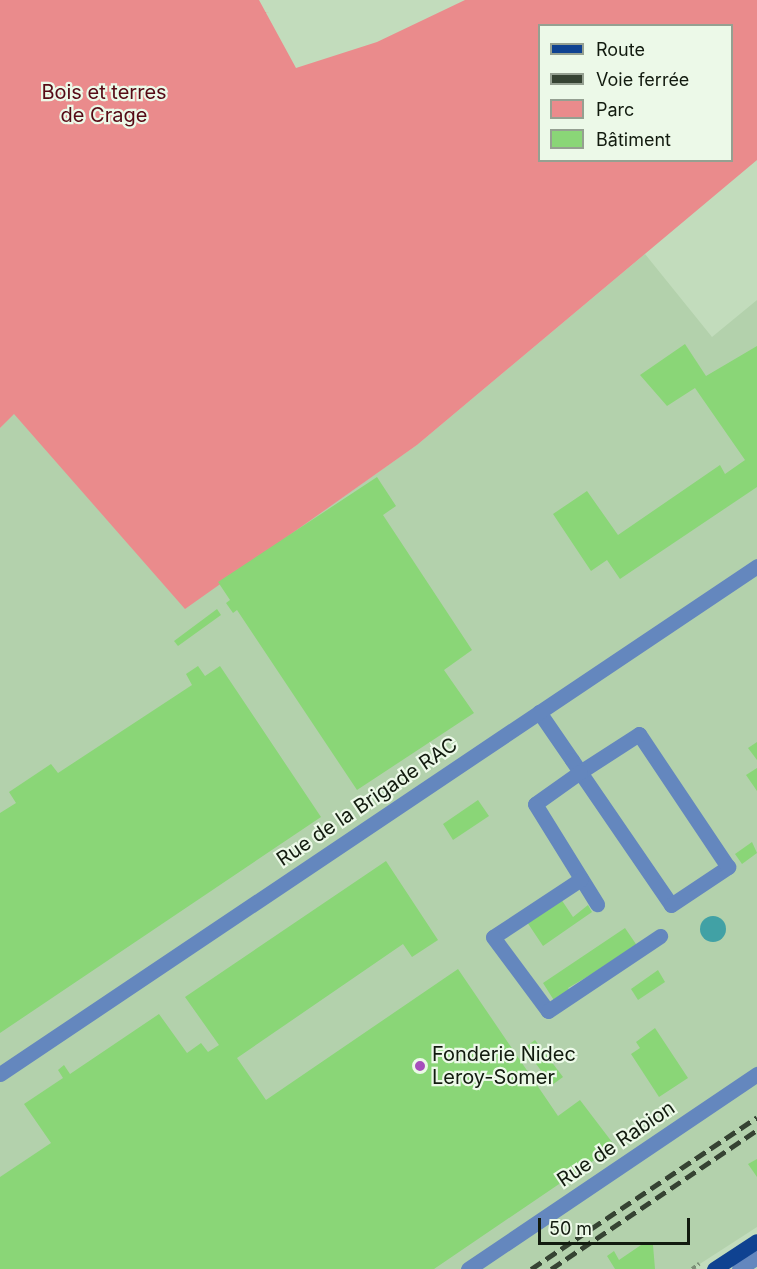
<!DOCTYPE html>
<meta charset="utf-8">
<style>
body{margin:0}
#map{position:relative;width:757px;height:1269px;overflow:hidden;background:#c2dcbc;font-family:Inter,sans-serif}
div>[style]{position:absolute}
[style*='--x']{left:calc(var(--x)*1px);top:calc(var(--y)*1px);width:calc(var(--w)*1px);rotate:calc(var(--a)*1deg)}
.built>*{inset:0;background:#b3d1ac}
.green>*{inset:0;background:#ea8b8c}
.water>*{inset:0;background:#41a1a5}
.round{border-radius:50%}
.building>*{inset:0;background:#8ad677}
.path>*{height:4px;margin-top:-2px;transform-origin:0;background:repeating-linear-gradient(90deg,#7b8e76 0 4.5px,transparent 0 7.5px)}
.minor>*{height:15px;margin:-7.5px;padding:0 7.5px;transform-origin:7.5px;border-radius:7.5px;background:#6487be}
.major>*{height:15px;margin:-7.5px;padding:0 7.5px;transform-origin:7.5px;border-radius:7.5px;background:#0f4291}
.rail>*{height:4.5px;margin-top:-2.25px;transform-origin:0;background:repeating-linear-gradient(90deg,#364333 0 12px,transparent 0 18px)}
.dots>*{width:16px;height:16px;translate:-50% -50%;box-sizing:border-box;border:3px solid #ecf9e8;border-radius:50%}
span{translate:-50% -50%;white-space:nowrap;text-align:center;line-height:1.15;-webkit-text-stroke:4.5px #ecf9e8;paint-order:stroke}
.park-label{font-size:20px;color:#560a15}
.street-label{font-size:20px;color:#121b0f}
.poi-label{font-size:20px;color:#121b0f}
.left{translate:0 -50%;text-align:left}
.legend{position:absolute;left:538px;top:24px;width:195px;height:138px;box-sizing:border-box;background:#ecf9e8;border:2px solid #95a091;margin:0;padding:8px 10px;list-style:none;font-size:18px;color:#121b0f}
.legend li{display:flex;align-items:center;gap:12px;height:30px}
.legend b{width:30px;border:2px solid #95a091}
.scale{position:absolute;left:538px;top:1218px;width:152px;height:27px;box-sizing:border-box;border:3px solid #121b0f;border-top:0;padding-left:8px;font-size:18px;line-height:21px;white-space:nowrap;color:#121b0f;-webkit-text-stroke:4px #ecf9e8;paint-order:stroke}
</style>
<div id="map">
<div class="built">
<div style="clip-path:polygon(645px 254px,712px 337px,757px 300px,757px 1227px,692px 1269px,0 1269px,0 428px,14px 413px,185px 608px,417px 445px)"></div>
</div>
<div class="green">
<div style="clip-path:polygon(evenodd,0 0,259px 0,296px 68px,377px 42px,465px 0,757px 0,757px 160px,417px 445px,185px 609px,14px 414px,0 428px,0 0,540px 26px,732px 26px,732px 160px,540px 160px,540px 26px)"></div>
</div>
<div class="water">
<div class="round" style="left:700px;top:916px;width:26px;height:26px"></div>
</div>
<div class="building">
<div style="clip-path:polygon(685px 344px,706px 376px,757px 346px,757px 487px,620px 579px,607px 560px,591px 571px,553px 514px,587px 491px,618px 535px,720px 465px,725px 474px,745px 460px,695px 388px,667px 406px,640px 375px)"></div>
<div style="clip-path:polygon(377px 477px,396px 506px,383px 515px,472px 650px,444px 670px,474px 713px,357px 790px,237px 610px,233px 613px,226px 603px,230px 600px,218px 582px)"></div>
<div style="clip-path:polygon(217px 609px,221px 615px,178px 646px,174px 641px)"></div>
<div style="clip-path:polygon(198px 666px,205px 676px,220px 666px,321px 817px,0 1033px,0 813px,16px 803px,9px 792px,51px 764px,58px 773px,192px 685px,186px 674px)"></div>
<div style="clip-path:polygon(757px 742px,757px 760px,748px 748px)"></div>
<div style="clip-path:polygon(757px 768px,757px 791px,746px 775px)"></div>
<div style="clip-path:polygon(478px 800px,489px 816px,453px 840px,443px 824px)"></div>
<div style="clip-path:polygon(752px 842px,757px 853px,742px 864px,735px 854px)"></div>
<div style="clip-path:polygon(386px 861px,438px 940px,412px 957px,403px 944px,237px 1058px,266px 1100px,458px 969px,558px 1116px,580px 1100px,615px 1146px,434px 1269px,0 1269px,0 1177px,51px 1143px,24px 1104px,63px 1078px,58px 1070px,64px 1065px,70px 1074px,159px 1014px,187px 1053px,201px 1043px,208px 1052px,219px 1045px,185px 997px)"></div>
<div style="clip-path:polygon(561px 899px,573px 917px,588px 905px,592px 912px,543px 946px,527px 922px)"></div>
<div style="clip-path:polygon(625px 928px,638px 947px,568px 988px,571px 992px,555px 1002px,543px 983px)"></div>
<div style="clip-path:polygon(658px 970px,665px 982px,638px 1000px,631px 989px)"></div>
<div style="clip-path:polygon(655px 1028px,688px 1078px,659px 1097px,631px 1054px,640px 1048px,636px 1042px)"></div>
<div style="clip-path:polygon(535px 1040px,563px 1077px,552px 1085px,524px 1048px)"></div>
<div style="clip-path:polygon(757px 1159px,757px 1177px,748px 1164px)"></div>
<div style="clip-path:polygon(641px 1245px,653px 1245px,655px 1269px,615px 1269px,607px 1256px,614px 1251px,619px 1260px)"></div>
</div>
<div class="path">
<div style="--x:692;--y:1269;--w:9;--a:-36"></div>
</div>
<div class="minor">
<div style="--x:539;--y:712;--w:58;--a:55.5"></div>
<div style="--x:572;--y:760;--w:14;--a:56"></div>
<div style="--x:580;--y:772;--w:161;--a:55.6"></div>
<div style="--x:671;--y:905;--w:69;--a:-33.7"></div>
<div style="--x:728;--y:867;--w:160;--a:-123.8"></div>
<div style="--x:639;--y:734;--w:70;--a:147.2"></div>
<div style="--x:580;--y:772;--w:55;--a:144.6"></div>
<div style="--x:535;--y:804;--w:118;--a:58.2"></div>
<div style="--x:581;--y:879;--w:105;--a:146.6"></div>
<div style="--x:493;--y:937;--w:92;--a:53.4"></div>
<div style="--x:548;--y:1011;--w:135;--a:-33.8"></div>
<div style="--x:0;--y:1074;--w:912;--a:-33.86"></div>
<div style="--x:468;--y:1269;--w:349;--a:-34"></div>
<div style="--x:739;--y:1269;--w:22;--a:-34"></div>
</div>
<div class="major">
<div style="--x:714;--y:1269;--w:51;--a:-33.1"></div>
</div>
<div class="rail">
<div style="--x:531;--y:1269;--w:272;--a:-33.9"></div>
<div style="--x:551;--y:1269;--w:249;--a:-34"></div>
</div>
<div class="dots">
<div style="left:420px;top:1066px;background:#a74fbc"></div>
</div>
<div class="park-label">
<span style="left:104px;top:104px">Bois et terres<br>de Crage</span>
</div>
<div class="street-label">
<span style="left:367px;top:802px;rotate:-34deg">Rue de la Brigade RAC</span>
<span style="left:616px;top:1144px;rotate:-34deg">Rue de Rabion</span>
</div>
<div class="poi-label">
<span class="left" style="left:432px;top:1066px">Fonderie Nidec<br>Leroy-Somer</span>
</div>
<ul class="legend">
<li><b style="height:8px;background:#0f4291"></b>Route</li>
<li><b style="height:8px;background:#364333"></b>Voie ferrée</li>
<li><b style="height:16px;background:#ea8b8c"></b>Parc</li>
<li><b style="height:16px;background:#8ad677"></b>Bâtiment</li>
</ul>
<div class="scale">50 m</div>
</div>
